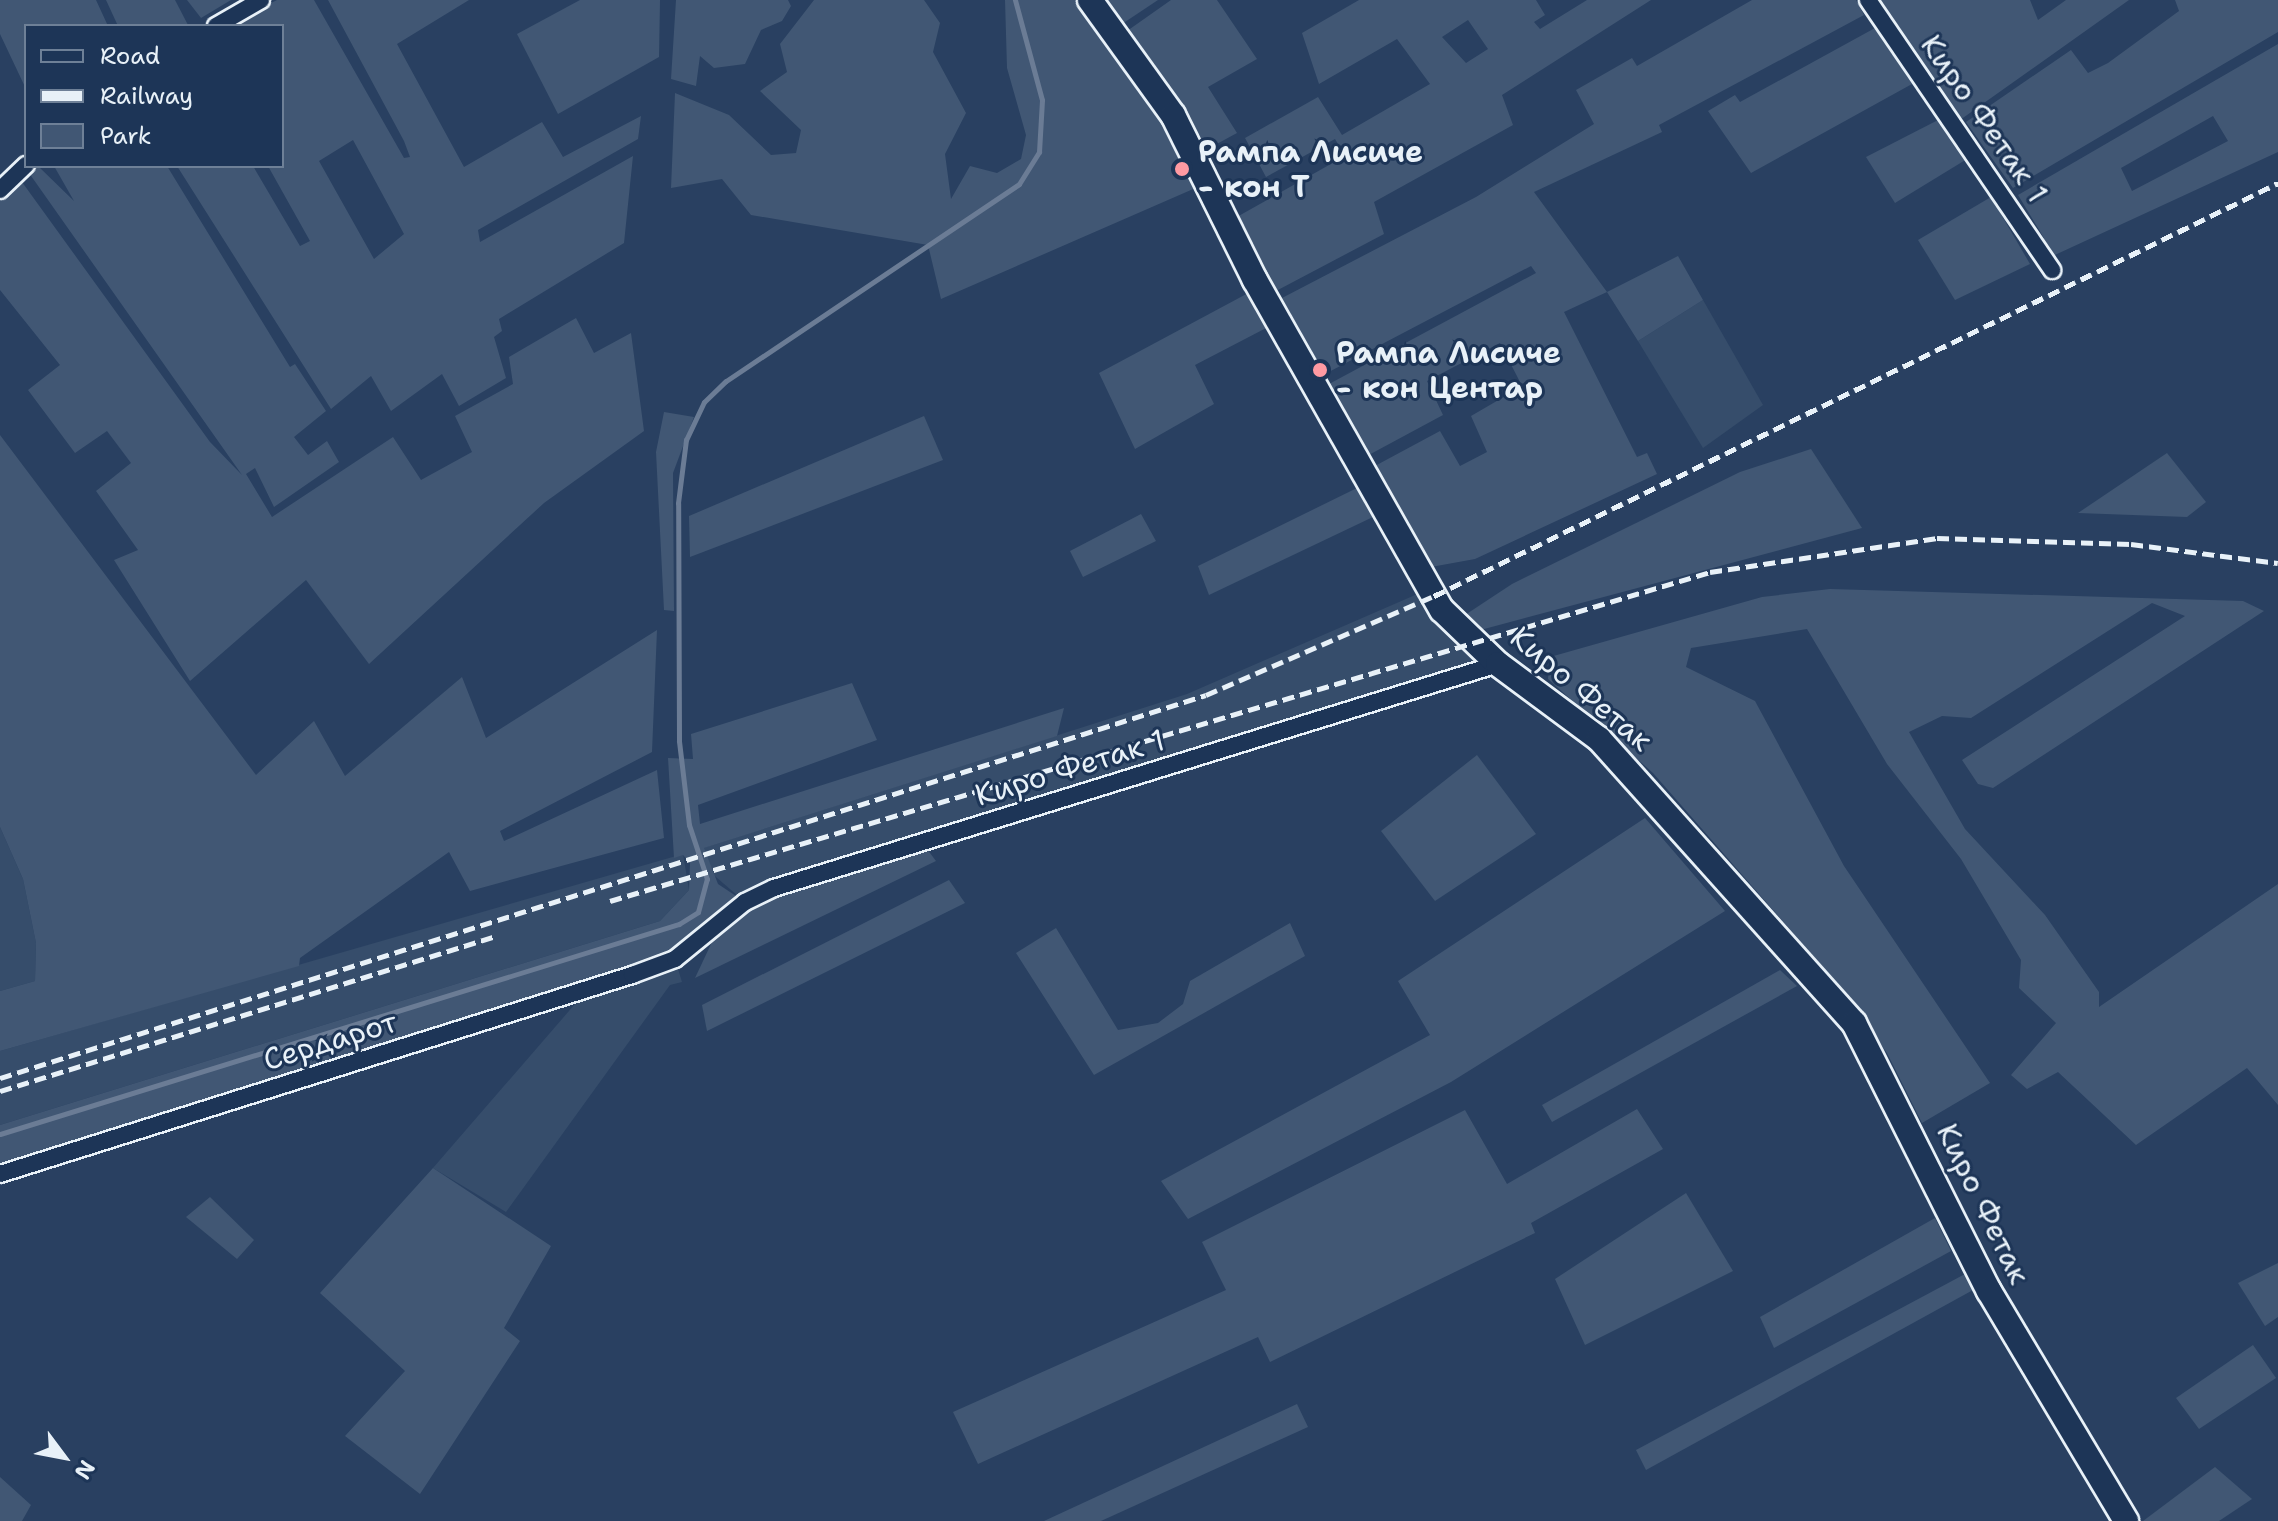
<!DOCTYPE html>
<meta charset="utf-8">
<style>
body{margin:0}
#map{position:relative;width:2278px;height:1521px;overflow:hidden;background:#294061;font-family:"Shantell Sans",sans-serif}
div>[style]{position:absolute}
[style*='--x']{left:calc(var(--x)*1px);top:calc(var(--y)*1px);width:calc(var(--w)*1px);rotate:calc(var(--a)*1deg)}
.built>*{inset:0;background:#364d6b}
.green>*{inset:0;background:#415774}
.stream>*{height:5px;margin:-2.5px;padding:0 2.5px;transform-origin:2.5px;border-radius:2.5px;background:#6b7c95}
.roads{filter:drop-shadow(2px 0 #e8f1f8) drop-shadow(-2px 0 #e8f1f8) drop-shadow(0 2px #e8f1f8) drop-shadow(0 -2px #e8f1f8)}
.minor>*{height:16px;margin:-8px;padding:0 8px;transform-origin:8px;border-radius:8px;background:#1d3557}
.secondary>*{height:24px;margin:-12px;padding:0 12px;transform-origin:12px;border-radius:12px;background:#1d3557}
.rail>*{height:5px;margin-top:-2.5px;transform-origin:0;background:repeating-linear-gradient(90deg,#e8f1f8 0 12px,transparent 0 18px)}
.dots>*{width:22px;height:22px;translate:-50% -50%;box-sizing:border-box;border:4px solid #1d3557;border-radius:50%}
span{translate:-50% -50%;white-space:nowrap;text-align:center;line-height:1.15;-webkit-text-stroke:6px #1d3557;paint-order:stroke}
.street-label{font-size:30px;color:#e8f1f8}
.poi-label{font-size:30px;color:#e8f1f8;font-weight:700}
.left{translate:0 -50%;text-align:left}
.legend{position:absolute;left:24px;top:24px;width:260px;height:144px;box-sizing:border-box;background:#1d3557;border:2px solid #6e8097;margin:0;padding:10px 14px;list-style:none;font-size:24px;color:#e8f1f8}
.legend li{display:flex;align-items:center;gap:16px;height:40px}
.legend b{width:40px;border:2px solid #6e8097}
.north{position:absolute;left:24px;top:1417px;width:80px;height:80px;-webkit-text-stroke:6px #1d3557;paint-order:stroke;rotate:122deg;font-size:22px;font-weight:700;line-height:32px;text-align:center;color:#e8f1f8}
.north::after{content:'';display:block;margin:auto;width:28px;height:36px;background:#e8f1f8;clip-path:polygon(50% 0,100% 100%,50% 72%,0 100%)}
</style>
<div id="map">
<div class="built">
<div style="clip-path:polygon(1703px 300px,1763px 405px,1703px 448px,1638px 341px)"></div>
<div style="clip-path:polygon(1429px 589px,1480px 664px,745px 902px,709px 871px,703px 848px,1187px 694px)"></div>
<div style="clip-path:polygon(0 827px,23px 879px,36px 943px,35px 981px,0 991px)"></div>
<div style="clip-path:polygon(683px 854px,689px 890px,660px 921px,0 1125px,0 1051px)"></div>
<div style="clip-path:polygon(675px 959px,682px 982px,670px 985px,506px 1212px,433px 1168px,588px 989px)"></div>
</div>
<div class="green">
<div style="clip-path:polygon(0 0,96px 0,108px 26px,26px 26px,26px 89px,0 34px)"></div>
<div style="clip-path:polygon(106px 0,175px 0,188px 25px,118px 26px)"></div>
<div style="clip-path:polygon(187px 0,231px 0,201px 18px)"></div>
<div style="clip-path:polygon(evenodd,277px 0,314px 0,404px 158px,410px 157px,404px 141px,328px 0,469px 0,397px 44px,464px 167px,542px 122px,563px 157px,641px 116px,638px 139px,478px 230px,480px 242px,633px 156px,624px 243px,499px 319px,502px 331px,494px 337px,506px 378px,459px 406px,442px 374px,391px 411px,371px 376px,331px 409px,177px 166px,253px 166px,300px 246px,310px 241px,268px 166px,282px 166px,282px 26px,226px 26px,277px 0,353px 140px,404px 234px,374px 259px,319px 161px,353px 140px)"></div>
<div style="clip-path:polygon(580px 0,660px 0,659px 57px,558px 114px,517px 34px)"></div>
<div style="clip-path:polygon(676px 0,788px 0,791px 6px,782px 21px,761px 30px,745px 64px,714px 68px,700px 56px,696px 86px,671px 79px)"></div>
<div style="clip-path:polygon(814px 0,924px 0,940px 23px,933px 52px,966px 113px,945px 154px,951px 199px,970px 166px,997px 173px,1021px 159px,1026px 135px,1007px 68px,1005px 0,1090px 0,1207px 183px,941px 299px,928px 245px,751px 215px,722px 179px,671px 188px,675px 93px,729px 115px,771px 155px,796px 153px,801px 130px,760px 91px,787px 72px,780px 44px)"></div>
<div style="clip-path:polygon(1101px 0,1158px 0,1122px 24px)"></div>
<div style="clip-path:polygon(1171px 0,1217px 0,1257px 59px,1208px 87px,1237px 133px,1202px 152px,1127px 31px)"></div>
<div style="clip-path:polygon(evenodd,1359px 0,1536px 0,1545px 15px,1534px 22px,1540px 29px,1587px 0,1651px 0,1502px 95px,1513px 125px,1374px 202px,1384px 234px,1276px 291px,1235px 218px,1345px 156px,1335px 139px,1266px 177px,1245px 138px,1318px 97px,1342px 135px,1430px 84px,1397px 39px,1319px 84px,1302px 33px,1359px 0,1468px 20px,1488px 49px,1466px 63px,1442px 37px,1468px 20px)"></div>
<div style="clip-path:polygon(1752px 0,1856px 0,1864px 15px,1659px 125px,1662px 132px,1534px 192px,1607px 292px,1678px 256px,1703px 300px,1638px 341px,1607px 292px,1564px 312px,1637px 457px,1647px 453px,1657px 474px,1475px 559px,1431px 567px,1373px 467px,1440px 431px,1460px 466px,1487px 452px,1471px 416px,1531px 381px,1521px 384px,1500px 343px,1427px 381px,1443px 415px,1365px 457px,1329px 384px,1536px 273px,1531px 266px,1325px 374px,1282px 298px,1476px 197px,1594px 124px,1576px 90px,1632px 58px,1637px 66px)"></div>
<div style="clip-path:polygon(1872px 0,2030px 0,2038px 20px,2066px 0,2129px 0,1960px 120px)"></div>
<div style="clip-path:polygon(2175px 0,2278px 0,2278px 32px,2013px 188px,1966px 122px,2071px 50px,2088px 73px,2108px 63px,2179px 11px)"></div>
<div style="clip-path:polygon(1875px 28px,1912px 84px,1751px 173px,1708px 111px,1735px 95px,1740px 102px)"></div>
<div style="clip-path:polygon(evenodd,2278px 44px,2278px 152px,2044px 260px,2035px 243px,2044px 238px,2018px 195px,2278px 44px,2213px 116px,2228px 141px,2132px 191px,2121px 168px,2213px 116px)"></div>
<div style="clip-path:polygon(1940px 119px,1967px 159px,1895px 203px,1866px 157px)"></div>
<div style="clip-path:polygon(38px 166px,74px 201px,54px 166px,167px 166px,290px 367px,295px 364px,326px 411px,294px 437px,308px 455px,327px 441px,339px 462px,274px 507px,255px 468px,246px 474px,272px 517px,393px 437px,421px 480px,472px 452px,455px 416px,513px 384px,509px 357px,576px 318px,594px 353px,631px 333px,644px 431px,544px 503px,369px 664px,306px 580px,190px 681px,114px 560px,138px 550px,96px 491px,131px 463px,107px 431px,75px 453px,28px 390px,60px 365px,0 290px,0 199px,22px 182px,210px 442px,242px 475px,29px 173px)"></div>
<div style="clip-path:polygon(1991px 197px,2030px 264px,1955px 300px,1918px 240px)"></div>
<div style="clip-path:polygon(1252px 291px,1270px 326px,1195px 365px,1214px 404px,1135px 449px,1099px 373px)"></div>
<div style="clip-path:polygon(664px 412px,694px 417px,673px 473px,674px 611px,664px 610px,656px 452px)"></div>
<div style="clip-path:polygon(924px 416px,943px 460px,690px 557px,689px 516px)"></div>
<div style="clip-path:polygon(0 435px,256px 775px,314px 721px,345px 776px,462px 677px,486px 738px,657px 630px,652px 752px,500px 831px,504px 841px,657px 770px,664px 838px,470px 891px,449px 852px,300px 958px,299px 966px,0 1051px,0 991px,35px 981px,36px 943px,23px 879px,0 827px)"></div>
<div style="clip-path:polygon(1811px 449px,1862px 528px,1473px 632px,1462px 617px,1512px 584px,1740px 472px)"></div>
<div style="clip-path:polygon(2167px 453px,2206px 502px,2187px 517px,2078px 513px)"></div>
<div style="clip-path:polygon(1357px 488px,1373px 517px,1209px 595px,1198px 566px)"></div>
<div style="clip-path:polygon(1141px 514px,1156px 541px,1083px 577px,1070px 551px)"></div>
<div style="clip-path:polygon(1830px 589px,2243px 601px,2264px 611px,1993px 788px,1978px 784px,1962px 760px,2185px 616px,2152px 603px,1971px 718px,1942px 716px,1909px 732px,1965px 829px,2045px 915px,2099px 992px,2099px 1007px,2278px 884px,2278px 1105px,2247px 1068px,2136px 1145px,2058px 1072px,2027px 1089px,2011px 1075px,2056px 1023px,2019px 988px,2021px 960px,1961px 859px,1887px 764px,1807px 629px,1691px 648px,1686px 667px,1755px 701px,1844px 866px,1990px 1083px,1922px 1123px,1887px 1053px,1837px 983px,1653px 773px,1548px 679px,1550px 657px,1762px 597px)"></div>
<div style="clip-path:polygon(852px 683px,877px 740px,698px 805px,700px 824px,1064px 708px,1057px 736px,704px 848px,718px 884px,745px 902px,675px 959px,0 1174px,0 1125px,660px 921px,689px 890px,690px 863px,683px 855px,674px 858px,668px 758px,693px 759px,691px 734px)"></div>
<div style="clip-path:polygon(1477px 755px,1536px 834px,1435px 901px,1381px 831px)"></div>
<div style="clip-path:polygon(1645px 818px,1725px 911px,1451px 1082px,1188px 1219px,1161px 1181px,1430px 1035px,1398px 981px)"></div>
<div style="clip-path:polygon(927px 849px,936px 861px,695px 978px,712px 942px,756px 900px)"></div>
<div style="clip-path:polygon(949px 880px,965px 903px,707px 1031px,702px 1005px)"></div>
<div style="clip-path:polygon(1290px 923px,1305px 956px,1094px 1075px,1016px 953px,1056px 928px,1118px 1030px,1158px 1023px,1183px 1004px,1190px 981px)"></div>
<div style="clip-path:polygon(1780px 970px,1797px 986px,1552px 1122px,1542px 1105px)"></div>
<div style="clip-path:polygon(1637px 1109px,1663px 1149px,1531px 1223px,1535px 1233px,1270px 1362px,1258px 1337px,978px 1464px,953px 1412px,1226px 1290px,1202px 1242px,1465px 1110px,1507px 1184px)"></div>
<div style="clip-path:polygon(433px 1168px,551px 1246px,504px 1328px,520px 1341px,420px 1494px,345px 1436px,405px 1371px,320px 1293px)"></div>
<div style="clip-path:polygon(1686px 1193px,1733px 1271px,1585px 1345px,1555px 1279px)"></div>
<div style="clip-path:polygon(210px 1197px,254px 1240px,237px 1259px,186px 1217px)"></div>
<div style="clip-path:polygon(1935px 1218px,1951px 1251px,1774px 1348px,1760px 1317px)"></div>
<div style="clip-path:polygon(2278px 1263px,2278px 1317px,2265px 1326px,2238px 1283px)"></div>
<div style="clip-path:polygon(1965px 1274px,1973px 1290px,1646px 1470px,1636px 1450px)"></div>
<div style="clip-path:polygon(2253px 1345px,2276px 1378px,2199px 1429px,2176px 1398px)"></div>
<div style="clip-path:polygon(1297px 1404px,1308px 1427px,1101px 1521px,1044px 1521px)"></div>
<div style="clip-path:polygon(2215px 1467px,2252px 1499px,2219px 1521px,2143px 1521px)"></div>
<div style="clip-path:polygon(0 1477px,31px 1505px,22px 1521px,0 1521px)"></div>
</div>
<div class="stream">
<div style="--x:0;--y:1134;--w:711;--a:-17.19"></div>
<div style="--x:679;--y:924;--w:22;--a:-32"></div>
<div style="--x:698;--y:912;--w:34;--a:-75"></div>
<div style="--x:707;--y:879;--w:57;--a:-108.4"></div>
<div style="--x:689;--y:825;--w:85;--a:-96.8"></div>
<div style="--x:679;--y:741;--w:238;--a:-90.2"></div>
<div style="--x:678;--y:503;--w:64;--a:-82.8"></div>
<div style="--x:686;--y:440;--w:42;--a:-64.7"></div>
<div style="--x:704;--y:402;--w:30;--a:-44"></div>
<div style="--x:726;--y:381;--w:353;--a:-33.9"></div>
<div style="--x:1019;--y:184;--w:38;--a:-58"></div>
<div style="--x:1039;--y:152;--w:52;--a:-86.7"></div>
<div style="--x:1042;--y:100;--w:104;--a:-105.1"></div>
</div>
<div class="roads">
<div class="minor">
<div style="--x:1868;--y:0;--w:327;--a:55.7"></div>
<div style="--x:216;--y:26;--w:52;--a:-30"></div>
<div style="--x:0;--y:190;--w:36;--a:-44"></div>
<div style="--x:0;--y:1174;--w:663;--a:-17.48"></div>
<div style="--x:632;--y:975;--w:46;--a:-20.4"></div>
<div style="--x:675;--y:959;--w:90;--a:-39.2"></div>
<div style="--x:745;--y:902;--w:32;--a:-26"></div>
<div style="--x:774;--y:888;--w:758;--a:-17.19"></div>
</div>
<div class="secondary">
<div style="--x:1090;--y:0;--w:142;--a:54.2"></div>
<div style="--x:1173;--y:115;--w:184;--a:63.6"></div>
<div style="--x:1255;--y:280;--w:379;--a:60.5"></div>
<div style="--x:1442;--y:610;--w:78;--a:44"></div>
<div style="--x:1498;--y:664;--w:126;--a:36.6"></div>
<div style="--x:1599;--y:739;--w:382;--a:48.1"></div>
<div style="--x:1854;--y:1023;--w:300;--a:63.3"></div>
<div style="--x:1989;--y:1291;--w:268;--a:59.2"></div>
</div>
</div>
<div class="rail">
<div style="--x:610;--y:901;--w:1148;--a:-16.65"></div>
<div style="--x:1710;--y:572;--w:230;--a:-8.5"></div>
<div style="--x:1937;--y:538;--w:194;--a:1.8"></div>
<div style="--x:2131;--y:544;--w:148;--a:7.4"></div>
<div style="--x:0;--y:1078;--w:1265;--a:-17.62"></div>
<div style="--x:1206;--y:695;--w:249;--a:-23.5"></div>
<div style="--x:1434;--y:596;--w:940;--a:-26.07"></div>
<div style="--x:0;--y:1091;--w:520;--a:-17.35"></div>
</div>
<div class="dots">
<div style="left:1182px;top:169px;background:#ff9aa2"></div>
<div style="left:1320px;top:370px;background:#ff9aa2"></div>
</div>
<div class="street-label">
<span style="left:1984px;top:119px;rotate:55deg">Киро Фетак 1</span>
<span style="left:1581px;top:689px;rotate:40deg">Киро Фетак</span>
<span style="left:1070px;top:768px;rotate:-17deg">Киро Фетак 1</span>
<span style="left:330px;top:1041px;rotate:-17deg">Сердарот</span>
<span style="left:1983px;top:1204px;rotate:64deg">Киро Фетак</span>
</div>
<div class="poi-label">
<span class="left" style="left:1198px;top:169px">Рампа Лисиче<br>- кон Т</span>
<span class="left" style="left:1336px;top:370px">Рампа Лисиче<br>- кон Центар</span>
</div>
<ul class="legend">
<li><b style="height:10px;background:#1d3557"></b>Road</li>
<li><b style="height:10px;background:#e8f1f8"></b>Railway</li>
<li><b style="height:22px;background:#415774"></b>Park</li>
</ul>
<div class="north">N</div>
</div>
